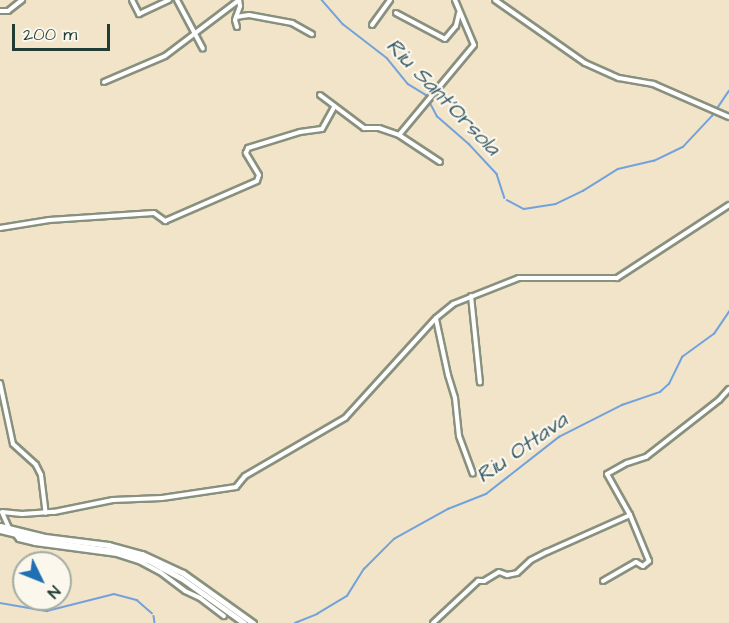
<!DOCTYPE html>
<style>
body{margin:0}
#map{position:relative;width:729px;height:623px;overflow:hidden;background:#f2e4c8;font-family:"Architects Daughter",sans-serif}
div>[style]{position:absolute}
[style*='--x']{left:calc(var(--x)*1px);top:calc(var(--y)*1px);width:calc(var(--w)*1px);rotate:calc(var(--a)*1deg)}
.stream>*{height:1.5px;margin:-0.75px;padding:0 0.75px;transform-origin:0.75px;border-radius:0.75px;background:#72a2dc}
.roads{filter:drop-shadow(2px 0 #88907e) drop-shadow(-2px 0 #88907e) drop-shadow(0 2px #88907e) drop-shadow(0 -2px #88907e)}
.minor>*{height:4px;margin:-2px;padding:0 2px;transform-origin:2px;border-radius:2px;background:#fff}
.major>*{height:5px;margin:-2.5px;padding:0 2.5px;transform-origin:2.5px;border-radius:2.5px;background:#fff}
span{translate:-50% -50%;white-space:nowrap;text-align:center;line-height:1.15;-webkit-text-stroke:4.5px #fbf7ec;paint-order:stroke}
.water-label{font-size:22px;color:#385b66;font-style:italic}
.north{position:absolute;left:12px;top:551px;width:60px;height:60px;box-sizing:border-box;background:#fbf7ec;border:2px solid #a3ada2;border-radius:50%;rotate:133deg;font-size:16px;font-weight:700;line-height:24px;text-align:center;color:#1f3d34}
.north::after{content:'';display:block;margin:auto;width:21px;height:27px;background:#1f6fb2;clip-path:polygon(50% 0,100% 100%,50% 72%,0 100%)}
.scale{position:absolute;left:12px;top:24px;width:98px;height:27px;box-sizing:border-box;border:3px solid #1f3d34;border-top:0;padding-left:8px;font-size:18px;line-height:21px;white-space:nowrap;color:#1f3d34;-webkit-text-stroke:4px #fbf7ec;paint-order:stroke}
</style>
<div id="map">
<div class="stream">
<div style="--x:322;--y:0;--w:32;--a:49"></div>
<div style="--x:343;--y:24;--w:56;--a:37.7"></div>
<div style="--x:387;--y:58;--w:33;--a:51"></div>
<div style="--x:408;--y:84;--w:21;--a:31"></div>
<div style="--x:426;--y:95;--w:24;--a:62"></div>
<div style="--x:437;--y:116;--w:43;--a:41.2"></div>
<div style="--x:469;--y:144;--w:41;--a:47"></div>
<div style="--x:497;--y:174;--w:25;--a:72"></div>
<div style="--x:507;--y:200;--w:19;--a:28"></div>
<div style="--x:524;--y:209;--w:32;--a:-9"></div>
<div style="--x:556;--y:204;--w:30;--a:-26"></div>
<div style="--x:583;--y:191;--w:41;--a:-32.2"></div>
<div style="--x:618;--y:169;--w:37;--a:-13"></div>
<div style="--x:654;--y:161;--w:32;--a:-26"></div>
<div style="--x:683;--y:147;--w:42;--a:-46.9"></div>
<div style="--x:712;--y:116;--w:30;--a:-56"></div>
<div style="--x:0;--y:603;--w:48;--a:9.7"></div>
<div style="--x:47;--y:611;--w:69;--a:-14.2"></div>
<div style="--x:114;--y:594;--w:24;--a:15"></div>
<div style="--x:137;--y:600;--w:20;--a:41"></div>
<div style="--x:154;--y:616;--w:7;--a:82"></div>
<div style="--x:295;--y:623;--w:24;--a:-22"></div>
<div style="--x:317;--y:614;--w:35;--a:-31"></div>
<div style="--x:347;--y:596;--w:32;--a:-58"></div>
<div style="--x:364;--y:569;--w:42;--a:-45"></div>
<div style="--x:394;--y:539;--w:62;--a:-29.1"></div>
<div style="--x:448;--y:509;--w:41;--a:-21.5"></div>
<div style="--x:486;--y:494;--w:93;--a:-38"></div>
<div style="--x:559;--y:437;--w:71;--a:-26.9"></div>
<div style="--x:622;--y:405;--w:40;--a:-18.9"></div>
<div style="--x:660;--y:392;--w:12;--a:-42"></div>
<div style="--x:669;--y:384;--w:30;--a:-64"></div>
<div style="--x:682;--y:357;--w:39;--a:-36"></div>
<div style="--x:714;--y:334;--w:27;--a:-56"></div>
</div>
<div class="roads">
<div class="minor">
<div style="--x:132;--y:0;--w:16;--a:63"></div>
<div style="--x:139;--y:14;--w:33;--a:-25"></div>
<div style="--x:177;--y:0;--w:55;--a:62"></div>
<div style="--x:495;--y:0;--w:110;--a:35"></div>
<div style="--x:585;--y:63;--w:37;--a:24"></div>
<div style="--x:619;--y:78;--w:35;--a:10"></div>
<div style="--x:653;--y:84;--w:83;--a:23.5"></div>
<div style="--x:0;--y:11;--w:8;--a:0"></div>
<div style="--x:8;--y:11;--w:18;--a:-38"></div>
<div style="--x:396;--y:13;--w:55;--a:28"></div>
<div style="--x:445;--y:39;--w:17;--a:-50"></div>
<div style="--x:456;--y:26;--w:13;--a:-77"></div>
<div style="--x:236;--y:17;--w:13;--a:-9"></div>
<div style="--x:249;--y:15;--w:44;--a:10.5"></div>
<div style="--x:292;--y:23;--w:23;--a:29"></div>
<div style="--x:372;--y:25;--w:31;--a:-54"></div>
<div style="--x:237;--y:27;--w:7;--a:-106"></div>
<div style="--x:235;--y:20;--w:15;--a:-70"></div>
<div style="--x:240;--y:6;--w:6;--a:-99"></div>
<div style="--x:104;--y:82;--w:66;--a:-23.1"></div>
<div style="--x:165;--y:56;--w:93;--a:-37.1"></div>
<div style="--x:320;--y:95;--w:55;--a:36.9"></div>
<div style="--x:364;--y:128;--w:15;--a:0"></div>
<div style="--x:379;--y:128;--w:21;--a:19"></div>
<div style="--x:399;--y:135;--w:117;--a:-50.2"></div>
<div style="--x:474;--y:45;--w:49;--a:-112.9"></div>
<div style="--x:399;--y:135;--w:49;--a:33.4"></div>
<div style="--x:0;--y:228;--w:50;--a:-9.3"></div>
<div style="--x:49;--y:220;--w:105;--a:-3.8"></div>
<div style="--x:154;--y:213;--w:14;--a:36"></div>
<div style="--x:165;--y:221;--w:100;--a:-23.5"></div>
<div style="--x:257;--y:181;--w:6;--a:-72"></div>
<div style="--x:259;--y:175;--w:26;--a:-121"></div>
<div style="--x:246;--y:153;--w:5;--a:-68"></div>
<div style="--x:248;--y:148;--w:54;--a:-17.1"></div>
<div style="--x:300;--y:132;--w:22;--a:-8"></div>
<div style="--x:322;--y:129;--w:26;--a:-61"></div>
<div style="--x:471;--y:296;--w:87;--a:84.1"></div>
<div style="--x:436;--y:319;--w:57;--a:77.9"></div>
<div style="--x:448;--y:375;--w:24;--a:73"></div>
<div style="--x:455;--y:398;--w:38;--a:84"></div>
<div style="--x:459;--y:436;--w:40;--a:69.8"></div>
<div style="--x:0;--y:383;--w:62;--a:78"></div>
<div style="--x:13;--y:444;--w:31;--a:42"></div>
<div style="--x:36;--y:465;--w:11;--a:63"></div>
<div style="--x:41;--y:475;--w:38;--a:83"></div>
<div style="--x:9;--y:528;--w:17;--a:-114"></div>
<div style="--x:2;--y:512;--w:20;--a:6"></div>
<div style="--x:22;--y:514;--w:32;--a:-4"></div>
<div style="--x:54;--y:512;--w:60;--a:-11.5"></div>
<div style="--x:113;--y:500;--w:49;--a:-2.3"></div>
<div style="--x:162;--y:498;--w:75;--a:-8.5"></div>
<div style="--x:236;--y:487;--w:14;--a:-51"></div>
<div style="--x:245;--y:476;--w:116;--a:-30.1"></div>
<div style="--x:345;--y:418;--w:135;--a:-47.7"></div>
<div style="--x:436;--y:318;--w:22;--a:-39"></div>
<div style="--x:453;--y:304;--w:71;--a:-21.5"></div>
<div style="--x:519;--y:278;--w:98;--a:0"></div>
<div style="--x:617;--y:278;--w:134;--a:-33.1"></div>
<div style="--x:16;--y:535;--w:5;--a:53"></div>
<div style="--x:19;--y:539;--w:16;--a:14"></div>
<div style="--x:35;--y:543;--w:83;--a:7.6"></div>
<div style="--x:117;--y:554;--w:23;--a:18"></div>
<div style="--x:139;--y:561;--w:24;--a:28"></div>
<div style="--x:160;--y:572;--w:31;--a:37"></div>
<div style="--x:185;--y:591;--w:17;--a:25"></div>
<div style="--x:200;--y:598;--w:30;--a:37"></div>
<div style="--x:603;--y:581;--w:38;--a:-30"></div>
<div style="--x:636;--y:562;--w:8;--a:30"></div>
<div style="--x:643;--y:566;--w:8;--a:-40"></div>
<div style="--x:649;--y:561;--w:50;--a:-112.4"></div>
<div style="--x:630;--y:515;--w:47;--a:-119.3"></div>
<div style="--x:607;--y:474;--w:23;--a:-29"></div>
<div style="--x:627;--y:463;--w:20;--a:-18"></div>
<div style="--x:646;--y:457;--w:93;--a:-38"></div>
<div style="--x:719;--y:400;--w:15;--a:-48"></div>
<div style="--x:433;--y:623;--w:62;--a:-43"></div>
<div style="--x:478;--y:581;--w:6;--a:0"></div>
<div style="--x:484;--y:581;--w:17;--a:-31"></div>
<div style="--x:499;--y:572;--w:9;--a:21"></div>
<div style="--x:507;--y:575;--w:10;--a:-11"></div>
<div style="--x:517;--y:573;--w:19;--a:-43"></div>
<div style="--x:531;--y:560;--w:18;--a:-27"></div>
<div style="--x:547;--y:552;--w:91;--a:-24"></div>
</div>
<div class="major">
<div style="--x:0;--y:526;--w:46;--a:13.7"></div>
<div style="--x:45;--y:537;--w:64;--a:7.2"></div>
<div style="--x:108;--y:545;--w:35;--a:15"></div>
<div style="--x:142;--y:554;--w:45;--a:24.9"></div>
<div style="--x:183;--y:573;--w:86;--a:35.5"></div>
<div style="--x:0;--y:530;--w:50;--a:13.8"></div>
<div style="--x:49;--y:542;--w:68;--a:7.7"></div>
<div style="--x:116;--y:551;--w:33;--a:16"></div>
<div style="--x:148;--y:560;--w:38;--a:29"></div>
<div style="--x:181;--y:578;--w:77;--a:35.5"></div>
</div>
</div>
<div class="water-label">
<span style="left:443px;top:97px;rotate:46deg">Riu Sant'Orsola</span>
<span style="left:522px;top:448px;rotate:-35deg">Riu Ottava</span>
</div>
<div class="north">N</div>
<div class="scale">200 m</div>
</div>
